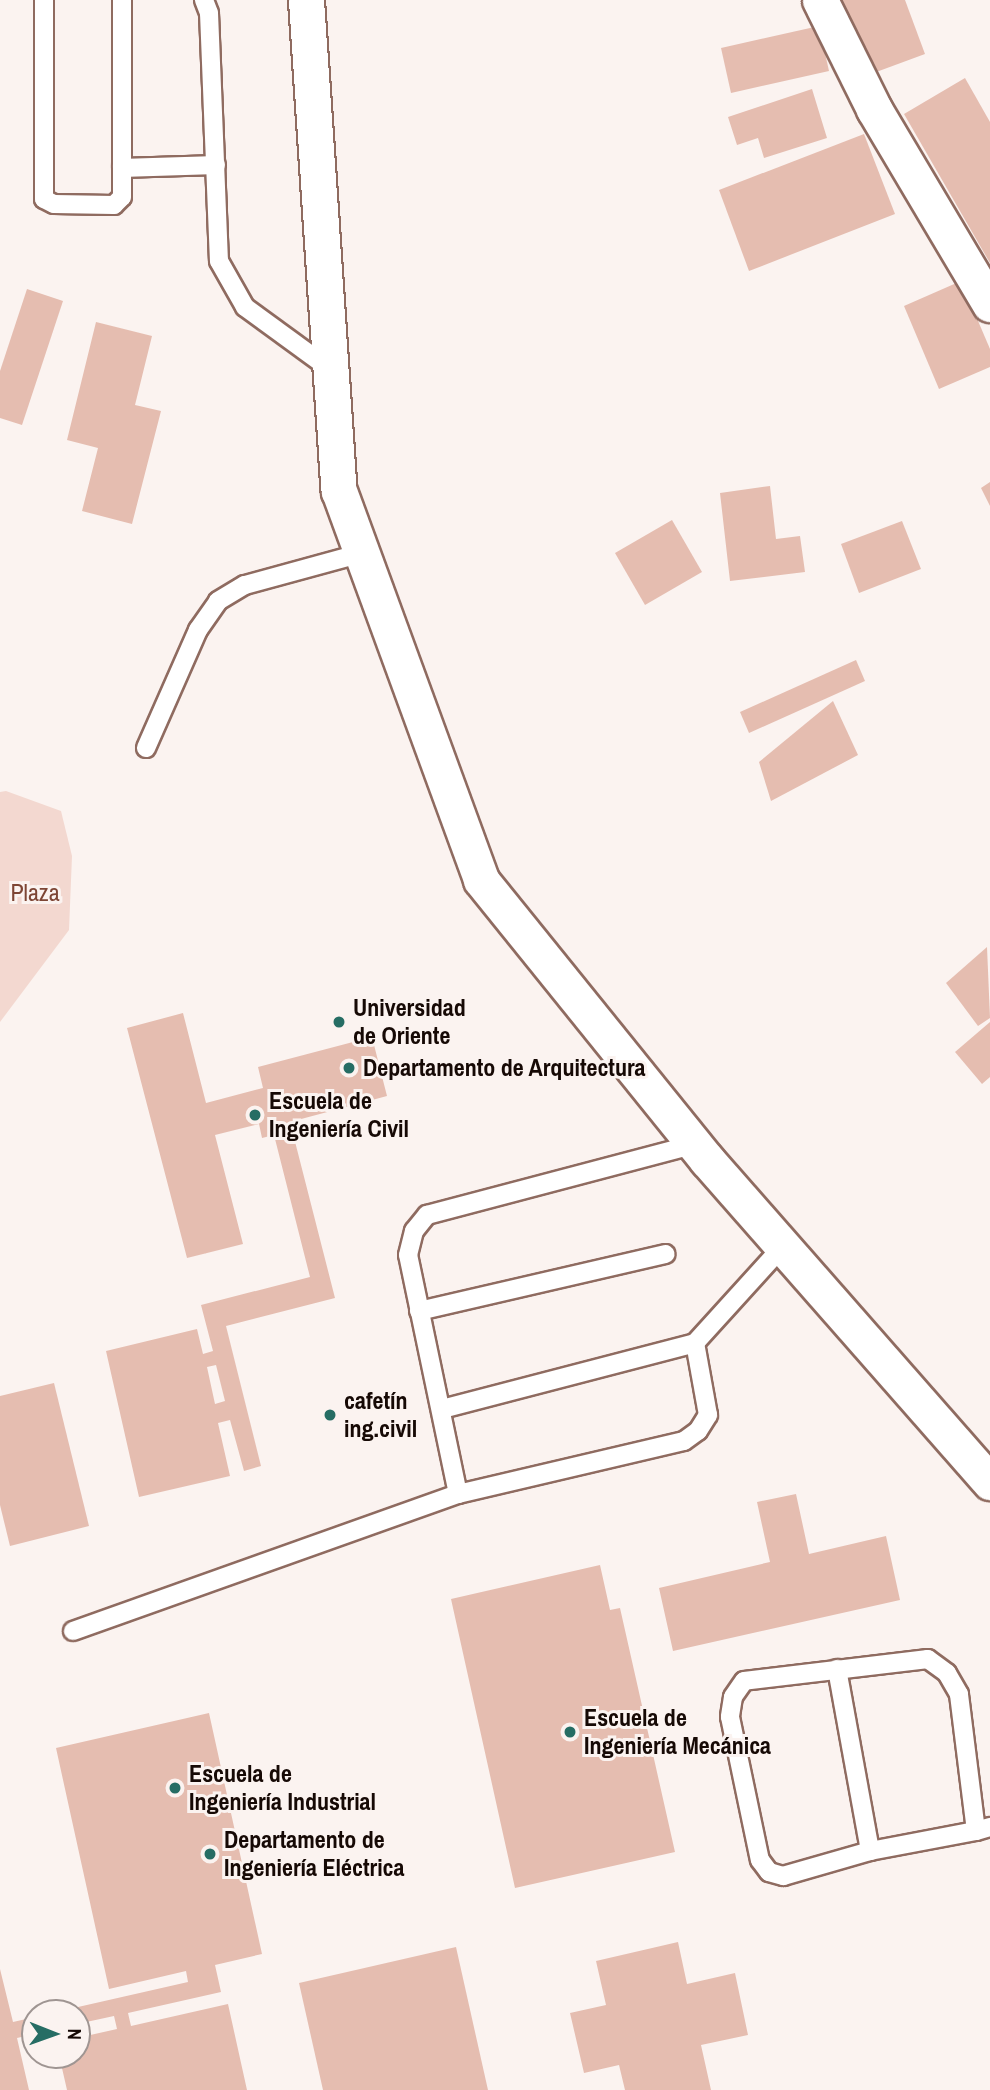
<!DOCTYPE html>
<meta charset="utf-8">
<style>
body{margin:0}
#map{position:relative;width:990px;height:2090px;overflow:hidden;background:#fbf3f0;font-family:"Archivo Narrow",sans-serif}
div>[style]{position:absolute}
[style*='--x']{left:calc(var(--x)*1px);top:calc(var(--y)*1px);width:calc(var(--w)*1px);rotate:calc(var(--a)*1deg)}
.green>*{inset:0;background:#f3d8d0}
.building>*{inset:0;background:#e5bdb0}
.roads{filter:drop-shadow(2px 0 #8f6b60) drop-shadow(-2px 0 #8f6b60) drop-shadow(0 2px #8f6b60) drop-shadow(0 -2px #8f6b60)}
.lane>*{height:18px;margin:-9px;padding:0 9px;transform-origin:9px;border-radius:9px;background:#fff}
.street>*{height:35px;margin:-17.5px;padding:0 17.5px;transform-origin:17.5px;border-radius:17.5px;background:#fff}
.dots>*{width:19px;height:19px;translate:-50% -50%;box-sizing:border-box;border:4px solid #fbf3f0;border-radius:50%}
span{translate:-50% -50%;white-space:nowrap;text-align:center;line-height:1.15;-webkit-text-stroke:6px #fbf3f0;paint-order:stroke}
.park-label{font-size:24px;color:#7d4534}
.poi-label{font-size:24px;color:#160905;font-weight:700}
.left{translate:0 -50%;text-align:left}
.north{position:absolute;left:21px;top:1999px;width:70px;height:70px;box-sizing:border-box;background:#fbf3f0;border:2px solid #9f9592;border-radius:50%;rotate:91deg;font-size:19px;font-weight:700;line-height:28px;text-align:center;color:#160905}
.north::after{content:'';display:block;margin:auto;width:24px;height:32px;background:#266d64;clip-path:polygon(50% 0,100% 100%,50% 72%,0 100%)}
</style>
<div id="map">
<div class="green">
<div style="clip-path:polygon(6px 791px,61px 811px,72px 856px,69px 930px,0 1022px,0 792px)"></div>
</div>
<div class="building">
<div style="clip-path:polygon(831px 0,905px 0,925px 54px,860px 78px)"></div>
<div style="clip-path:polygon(819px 26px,829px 71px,731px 93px,721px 48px)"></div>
<div style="clip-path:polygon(965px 78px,990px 122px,990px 263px,904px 114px)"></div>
<div style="clip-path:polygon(812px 89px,827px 138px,764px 158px,758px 138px,737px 145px,728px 117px)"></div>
<div style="clip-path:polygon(864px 134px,895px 214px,749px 271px,719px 190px)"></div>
<div style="clip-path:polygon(961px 281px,990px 349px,990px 367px,939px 389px,904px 306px)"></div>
<div style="clip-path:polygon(27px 289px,63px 301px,22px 425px,0 418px,0 371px)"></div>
<div style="clip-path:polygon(96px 322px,152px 336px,135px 405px,161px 411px,132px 524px,82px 511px,98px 448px,67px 440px)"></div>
<div style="clip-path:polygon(990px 482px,990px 506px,981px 488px)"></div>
<div style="clip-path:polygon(770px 486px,776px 539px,800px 536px,805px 572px,730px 581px,720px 493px)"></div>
<div style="clip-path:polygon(672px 520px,702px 572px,645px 605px,615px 553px)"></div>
<div style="clip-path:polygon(902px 521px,921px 569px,859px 593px,841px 544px)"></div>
<div style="clip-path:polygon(856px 660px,865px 681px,749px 733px,740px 712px)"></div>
<div style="clip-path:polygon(833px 701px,858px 755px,771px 801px,759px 762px)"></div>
<div style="clip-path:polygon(987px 947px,990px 1018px,978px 1026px,946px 983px)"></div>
<div style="clip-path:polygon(evenodd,183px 1013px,206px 1103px,263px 1088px,258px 1067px,372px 1037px,387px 1096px,290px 1122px,335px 1298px,226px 1326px,261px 1466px,244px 1471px,230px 1420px,218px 1423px,230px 1476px,139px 1497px,106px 1351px,197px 1329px,203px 1354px,213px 1351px,201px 1305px,310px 1277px,274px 1135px,262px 1138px,259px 1124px,215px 1135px,243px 1244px,187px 1258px,127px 1028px,183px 1013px,216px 1365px,225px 1401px,215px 1404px,207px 1367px,216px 1365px)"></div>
<div style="clip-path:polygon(990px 1022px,990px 1077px,982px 1084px,955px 1052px)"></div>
<div style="clip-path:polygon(54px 1383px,89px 1526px,10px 1546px,0 1505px,0 1396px)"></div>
<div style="clip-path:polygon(796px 1494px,809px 1554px,886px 1536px,900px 1600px,673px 1651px,659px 1588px,770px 1562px,757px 1502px)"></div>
<div style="clip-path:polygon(600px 1565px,610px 1610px,620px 1608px,675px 1852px,515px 1888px,451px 1599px)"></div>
<div style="clip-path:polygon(209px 1713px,262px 1954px,215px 1965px,221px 1992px,128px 2013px,131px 2026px,228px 2004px,247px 2090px,67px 2090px,59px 2055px,77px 2055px,77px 2038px,117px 2029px,114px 2016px,77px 2024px,77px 2013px,56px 2012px,188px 1982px,186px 1971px,109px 1989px,56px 1748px)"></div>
<div style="clip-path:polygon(678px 1942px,687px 1984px,735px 1973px,748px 2035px,701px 2045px,711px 2090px,625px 2090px,619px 2065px,584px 2073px,570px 2013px,606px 2005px,596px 1961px)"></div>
<div style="clip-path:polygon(456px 1947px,488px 2090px,323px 2090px,299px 1983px)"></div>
<div style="clip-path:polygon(0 1969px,13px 2022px,35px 2017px,35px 2034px,17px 2038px,29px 2090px,0 2090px)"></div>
</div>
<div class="roads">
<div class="lane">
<div style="--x:44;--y:0;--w:199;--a:90"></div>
<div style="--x:44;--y:199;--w:11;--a:27"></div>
<div style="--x:54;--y:204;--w:60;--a:1"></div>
<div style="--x:114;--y:205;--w:11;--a:-45"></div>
<div style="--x:122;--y:197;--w:197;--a:-90"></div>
<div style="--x:204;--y:0;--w:14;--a:69"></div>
<div style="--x:209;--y:13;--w:248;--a:87.7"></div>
<div style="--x:219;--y:261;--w:53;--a:60.5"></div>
<div style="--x:245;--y:307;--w:105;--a:36.1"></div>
<div style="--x:122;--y:168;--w:94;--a:-1.8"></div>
<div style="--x:146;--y:748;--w:129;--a:-66.2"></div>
<div style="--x:198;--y:630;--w:35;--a:-55"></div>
<div style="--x:218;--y:601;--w:31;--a:-31"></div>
<div style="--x:245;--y:585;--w:121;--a:-15.3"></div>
<div style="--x:419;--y:1311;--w:253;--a:-13"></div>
<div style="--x:442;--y:1409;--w:261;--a:-14.6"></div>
<div style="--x:695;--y:1343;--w:131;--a:-47.8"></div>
<div style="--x:458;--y:1494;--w:232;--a:-13.2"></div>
<div style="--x:684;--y:1441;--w:17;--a:-36"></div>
<div style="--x:698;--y:1431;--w:19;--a:-58"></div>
<div style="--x:708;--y:1415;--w:73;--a:-100.2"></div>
<div style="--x:73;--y:1631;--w:409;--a:-19.6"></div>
<div style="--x:458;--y:1494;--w:244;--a:-101.8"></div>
<div style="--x:408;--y:1255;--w:25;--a:-76"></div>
<div style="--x:414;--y:1231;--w:21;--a:-51"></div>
<div style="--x:427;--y:1215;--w:277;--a:-14.8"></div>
<div style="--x:837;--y:1669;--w:185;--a:79.7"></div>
<div style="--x:976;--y:1831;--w:138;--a:-97.1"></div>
<div style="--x:959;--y:1694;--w:24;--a:-120"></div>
<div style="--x:947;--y:1673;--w:24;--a:-144"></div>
<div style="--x:928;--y:1659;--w:185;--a:173.2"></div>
<div style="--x:744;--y:1681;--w:19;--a:125"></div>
<div style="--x:733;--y:1697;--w:20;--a:99"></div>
<div style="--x:730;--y:1717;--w:146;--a:78.2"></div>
<div style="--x:760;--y:1860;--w:15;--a:53"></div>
<div style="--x:769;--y:1872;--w:15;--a:16"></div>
<div style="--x:783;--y:1876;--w:91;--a:-16"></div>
<div style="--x:870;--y:1851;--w:108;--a:-10.7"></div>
<div style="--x:976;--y:1831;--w:15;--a:-16"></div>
</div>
<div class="street">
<div style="--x:306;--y:0;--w:492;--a:86.2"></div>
<div style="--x:339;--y:491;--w:414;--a:69.9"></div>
<div style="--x:481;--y:880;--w:360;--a:51.1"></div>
<div style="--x:707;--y:1160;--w:429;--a:48.7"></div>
<div style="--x:820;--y:0;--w:122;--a:63.6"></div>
<div style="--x:874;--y:109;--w:227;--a:59.3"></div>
</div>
</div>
<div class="dots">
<div style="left:339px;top:1022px;background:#266d64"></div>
<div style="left:349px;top:1068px;background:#266d64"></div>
<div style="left:255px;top:1115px;background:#266d64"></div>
<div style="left:330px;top:1415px;background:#266d64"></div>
<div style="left:570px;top:1732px;background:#266d64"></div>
<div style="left:175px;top:1788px;background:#266d64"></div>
<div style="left:210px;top:1854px;background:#266d64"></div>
</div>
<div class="park-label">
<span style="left:35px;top:893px">Plaza</span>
</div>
<div class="poi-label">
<span class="left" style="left:353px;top:1022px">Universidad<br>de Oriente</span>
<span class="left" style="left:363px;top:1068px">Departamento de Arquitectura</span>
<span class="left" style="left:269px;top:1115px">Escuela de<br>Ingeniería Civil</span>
<span class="left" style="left:344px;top:1415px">cafetín<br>ing.civil</span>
<span class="left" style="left:584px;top:1732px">Escuela de<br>Ingeniería Mecánica</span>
<span class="left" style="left:189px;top:1788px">Escuela de<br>Ingeniería Industrial</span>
<span class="left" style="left:224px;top:1854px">Departamento de<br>Ingeniería Eléctrica</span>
</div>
<div class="north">N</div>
</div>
